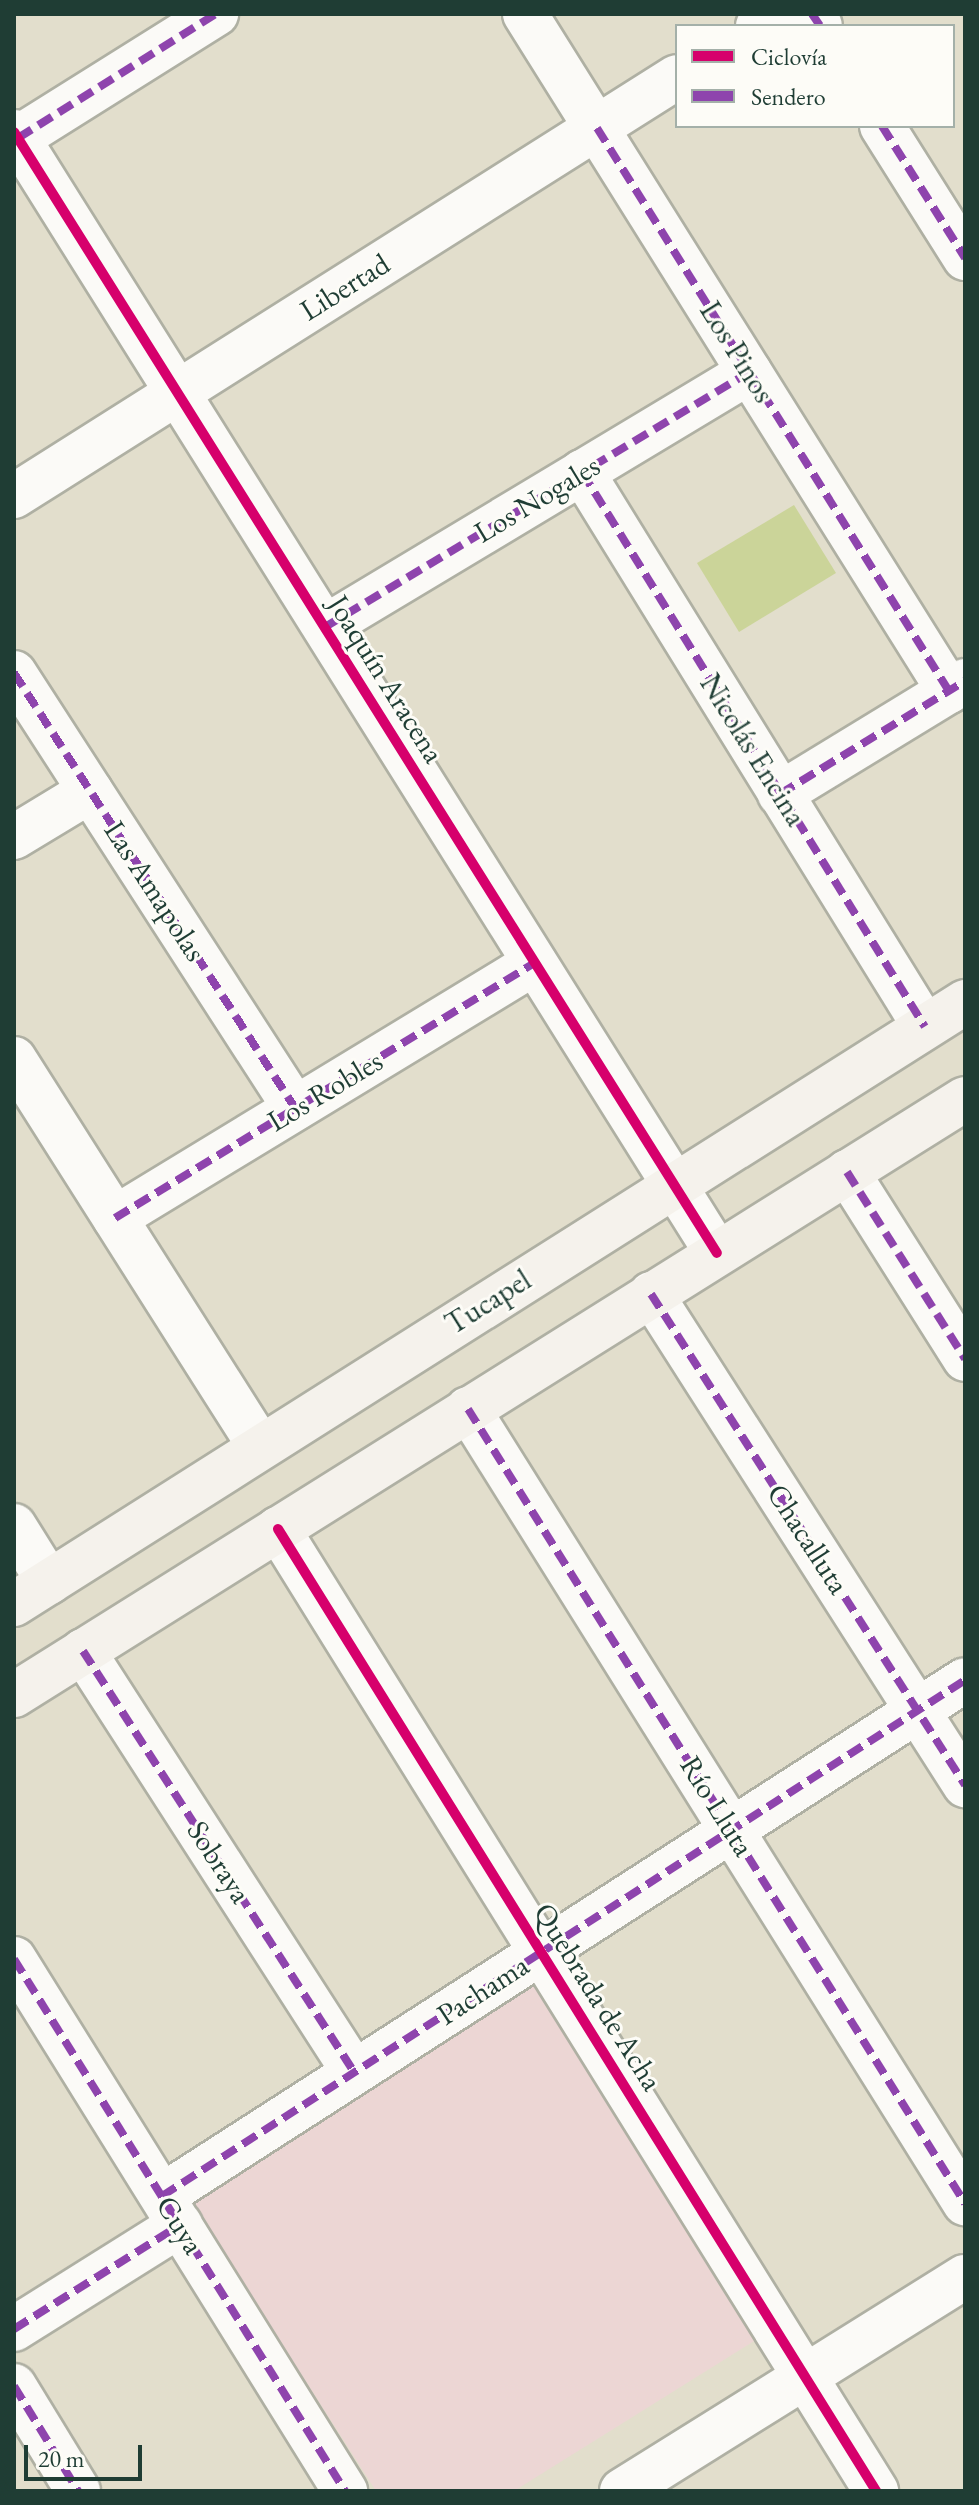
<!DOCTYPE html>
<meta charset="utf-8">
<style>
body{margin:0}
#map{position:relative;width:979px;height:2505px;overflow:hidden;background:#e2decc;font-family:"EB Garamond",serif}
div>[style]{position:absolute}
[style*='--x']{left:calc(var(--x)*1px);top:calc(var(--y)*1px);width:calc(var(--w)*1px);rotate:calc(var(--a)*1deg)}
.built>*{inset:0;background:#ecd6d4}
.green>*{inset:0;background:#cbd499}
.roads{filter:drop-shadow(2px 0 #afb0a3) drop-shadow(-2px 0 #afb0a3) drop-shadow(0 2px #afb0a3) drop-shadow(0 -2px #afb0a3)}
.minor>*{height:44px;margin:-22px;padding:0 22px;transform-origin:22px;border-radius:22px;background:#fbfaf7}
.tertiary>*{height:44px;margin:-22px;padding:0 22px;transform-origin:22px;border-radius:22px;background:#fbfaf7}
.secondary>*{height:44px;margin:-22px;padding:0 22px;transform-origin:22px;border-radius:22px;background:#f5f2ec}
.quiet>*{height:8px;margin-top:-4px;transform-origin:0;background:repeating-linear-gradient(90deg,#8e44ad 0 16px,transparent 0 24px)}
.cycleway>*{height:10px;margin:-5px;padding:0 5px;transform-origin:5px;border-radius:5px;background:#d6006c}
span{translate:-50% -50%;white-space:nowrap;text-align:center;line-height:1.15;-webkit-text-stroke:6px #fdfcf7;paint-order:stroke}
.street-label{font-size:30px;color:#1f3d34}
.frame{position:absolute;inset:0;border:16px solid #1f3d34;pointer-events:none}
.legend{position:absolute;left:675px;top:24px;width:280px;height:104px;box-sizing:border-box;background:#fdfcf7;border:2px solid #a4b0a9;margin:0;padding:10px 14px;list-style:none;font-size:24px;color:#1f3d34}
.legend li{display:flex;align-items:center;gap:16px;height:40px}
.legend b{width:40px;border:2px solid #a4b0a9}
.scale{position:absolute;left:24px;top:2445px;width:118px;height:36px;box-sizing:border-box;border:4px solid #1f3d34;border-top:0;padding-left:10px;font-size:24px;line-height:28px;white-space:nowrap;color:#1f3d34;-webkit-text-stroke:6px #fdfcf7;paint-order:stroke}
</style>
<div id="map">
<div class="built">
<div style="clip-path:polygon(528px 1975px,759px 2338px,514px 2491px,376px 2491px,184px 2191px)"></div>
</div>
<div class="green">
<div style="clip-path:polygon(794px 505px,836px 573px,739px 632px,697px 563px)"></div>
</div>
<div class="roads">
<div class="minor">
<div style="--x:525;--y:14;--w:799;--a:57.94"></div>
<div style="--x:812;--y:14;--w:14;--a:56"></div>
<div style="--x:758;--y:26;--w:22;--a:-32"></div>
<div style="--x:882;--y:126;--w:156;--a:57.8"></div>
<div style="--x:18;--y:138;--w:234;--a:-32.1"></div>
<div style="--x:582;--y:472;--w:652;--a:58.28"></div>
<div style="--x:14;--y:496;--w:784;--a:-32.29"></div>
<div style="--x:325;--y:627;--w:495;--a:-31"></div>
<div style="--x:14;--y:673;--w:518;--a:57.14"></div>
<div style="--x:780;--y:794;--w:217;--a:-31.4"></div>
<div style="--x:14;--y:837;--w:89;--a:-31.2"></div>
<div style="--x:14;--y:1059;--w:459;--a:57.6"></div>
<div style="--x:847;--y:1172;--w:221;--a:57.7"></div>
<div style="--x:115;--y:1218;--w:491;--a:-31.3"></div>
<div style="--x:651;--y:1294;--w:583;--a:57.4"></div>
<div style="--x:468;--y:1409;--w:937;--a:57.96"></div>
<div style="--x:14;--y:1526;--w:66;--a:58"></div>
<div style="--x:278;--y:1529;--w:1133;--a:58.13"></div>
<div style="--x:83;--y:1651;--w:501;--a:57.23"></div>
<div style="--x:14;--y:1959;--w:627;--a:58.11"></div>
<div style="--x:162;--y:2196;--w:954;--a:-32.72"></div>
<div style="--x:14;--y:2329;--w:196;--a:-32.1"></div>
<div style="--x:14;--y:2386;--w:123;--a:58.6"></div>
<div style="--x:622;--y:2491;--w:404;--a:-32"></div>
</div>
<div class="tertiary">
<div style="--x:14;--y:132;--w:1323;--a:57.91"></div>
</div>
<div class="secondary">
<div style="--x:14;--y:1604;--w:1126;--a:-32.33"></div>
<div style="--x:14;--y:1695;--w:1122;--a:-32.08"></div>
</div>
</div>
<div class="quiet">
<div style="--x:812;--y:14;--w:14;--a:56"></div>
<div style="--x:882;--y:126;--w:156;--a:57.8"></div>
<div style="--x:597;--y:128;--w:664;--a:57.99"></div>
<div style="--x:18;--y:138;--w:234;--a:-32.1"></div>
<div style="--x:582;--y:472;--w:652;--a:58.28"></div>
<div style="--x:325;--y:627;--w:495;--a:-31"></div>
<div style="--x:14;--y:673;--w:518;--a:57.14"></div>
<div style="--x:780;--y:794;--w:217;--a:-31.4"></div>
<div style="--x:847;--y:1172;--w:221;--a:57.7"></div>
<div style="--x:115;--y:1218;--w:491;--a:-31.3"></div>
<div style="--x:651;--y:1294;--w:583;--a:57.4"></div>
<div style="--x:468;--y:1409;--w:937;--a:57.96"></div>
<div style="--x:83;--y:1651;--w:501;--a:57.23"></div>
<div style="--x:14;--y:1959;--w:627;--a:58.11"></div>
<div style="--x:162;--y:2196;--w:954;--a:-32.72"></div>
<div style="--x:14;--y:2329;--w:196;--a:-32.1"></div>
<div style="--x:14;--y:2386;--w:123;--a:58.6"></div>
</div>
<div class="cycleway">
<div style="--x:14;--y:132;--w:1323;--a:57.91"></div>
<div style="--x:278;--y:1529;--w:1133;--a:58.13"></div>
</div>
<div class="street-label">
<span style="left:345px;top:287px;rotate:-32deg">Libertad</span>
<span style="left:737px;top:352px;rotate:58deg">Los Pinos</span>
<span style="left:537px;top:499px;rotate:-31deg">Los Nogales</span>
<span style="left:386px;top:679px;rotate:58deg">Joaquín Aracena</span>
<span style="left:753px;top:750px;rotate:58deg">Nicolás Encina</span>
<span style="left:155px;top:891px;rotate:57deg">Las Amapolas</span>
<span style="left:325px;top:1091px;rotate:-31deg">Los Robles</span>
<span style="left:488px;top:1302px;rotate:-32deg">Tucapel</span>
<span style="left:808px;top:1539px;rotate:57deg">Chacalluta</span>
<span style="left:717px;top:1806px;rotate:58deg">Río Lluta</span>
<span style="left:219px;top:1862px;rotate:57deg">Sobraya</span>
<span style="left:483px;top:1990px;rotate:-33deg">Pachama</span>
<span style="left:598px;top:1997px;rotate:58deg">Quebrada de Acha</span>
<span style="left:180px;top:2225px;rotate:58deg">Cuya</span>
</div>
<div class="frame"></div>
<ul class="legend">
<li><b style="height:10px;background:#d6006c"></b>Ciclovía</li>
<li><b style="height:10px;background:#8e44ad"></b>Sendero</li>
</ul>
<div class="scale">20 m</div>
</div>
